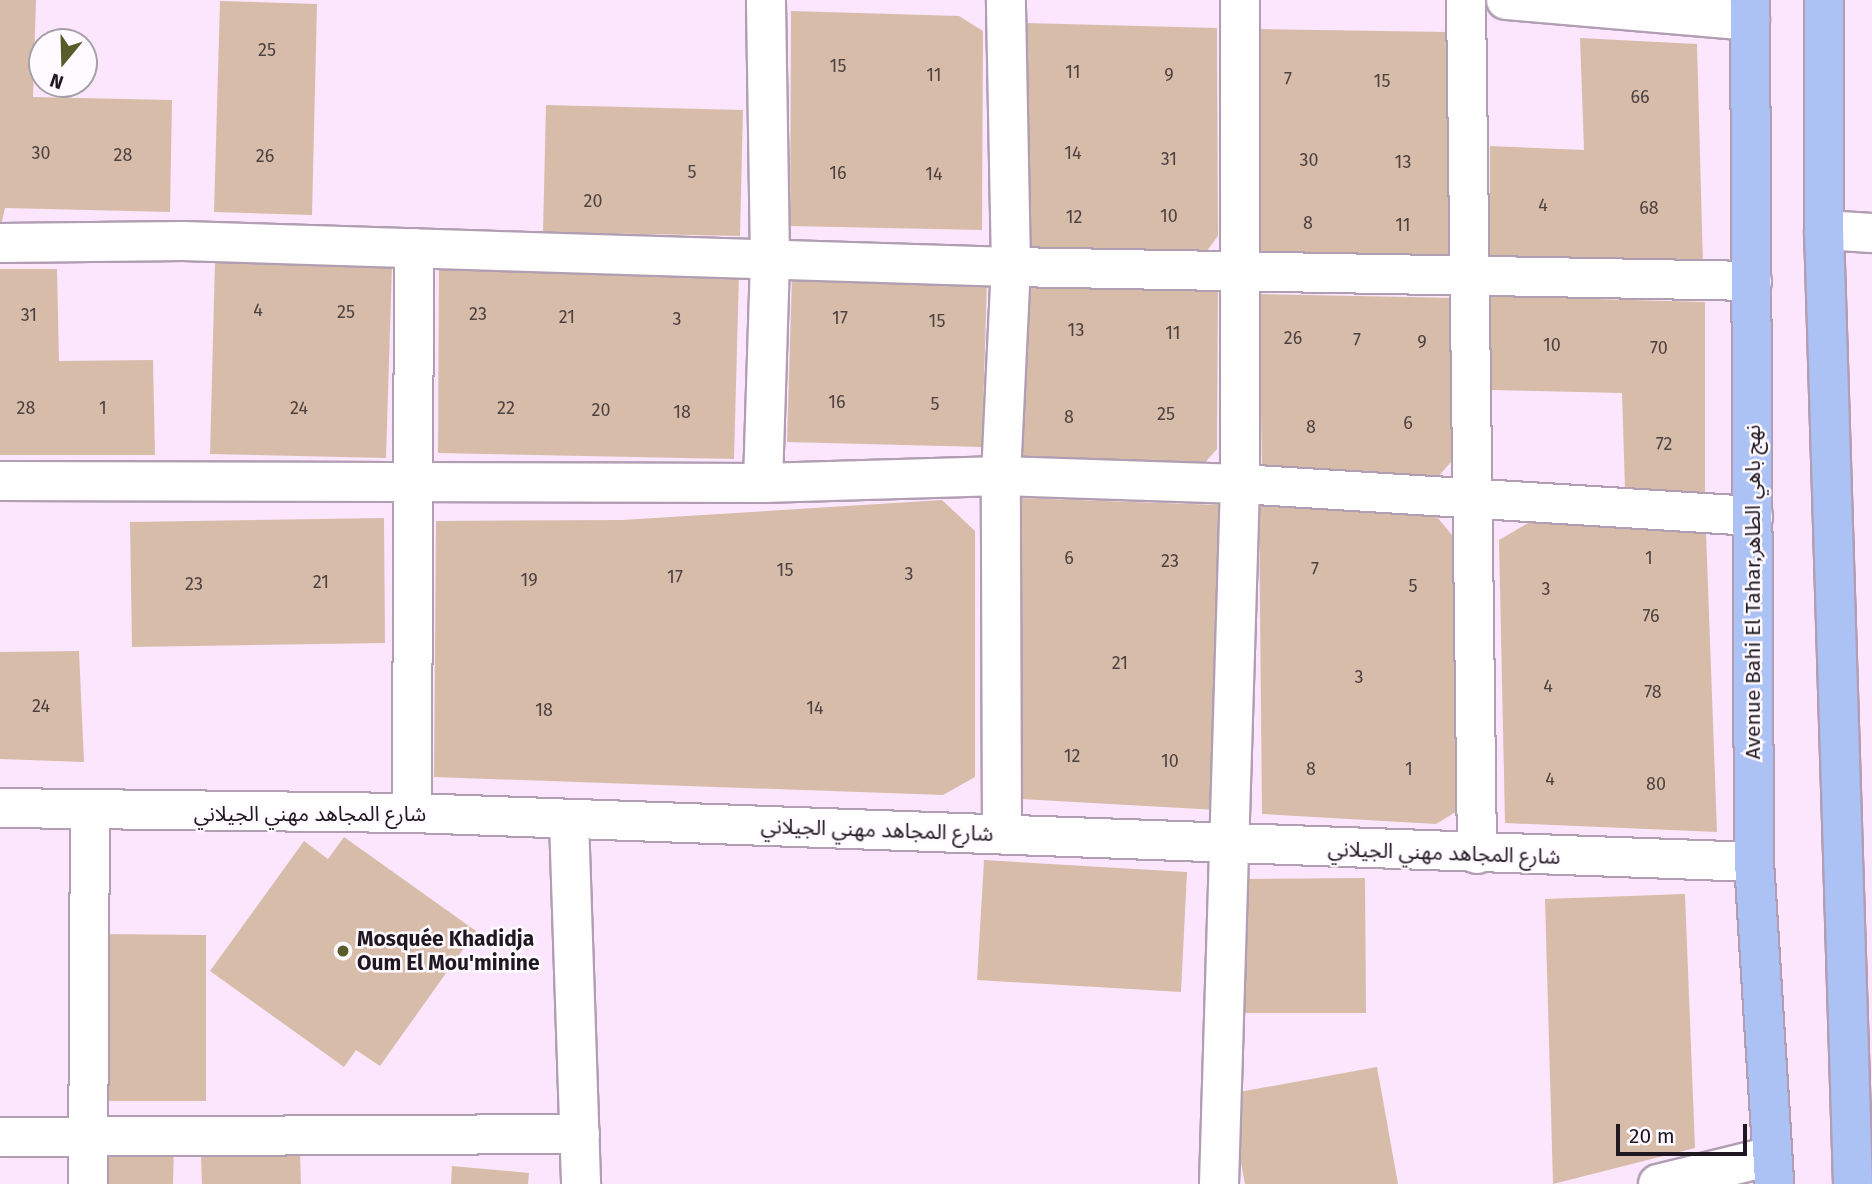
<!DOCTYPE html>
<meta charset="utf-8">
<style>
body{margin:0}
#map{position:relative;width:1872px;height:1184px;overflow:hidden;background:#fce6fd;font-family:"Fira Sans","Noto Sans Arabic",sans-serif}
div>[style]{position:absolute}
[style*='--x']{left:calc(var(--x)*1px);top:calc(var(--y)*1px);width:calc(var(--w)*1px);rotate:calc(var(--a)*1deg)}
.building>*{inset:0;background:#d7bda9}
.roads{filter:drop-shadow(2px 0 #b29eb3) drop-shadow(-2px 0 #b29eb3) drop-shadow(0 2px #b29eb3) drop-shadow(0 -2px #b29eb3)}
.minor>*{height:38px;margin:-19px;padding:0 19px;transform-origin:19px;border-radius:19px;background:#fff}
.major>*{height:38px;margin:-19px;padding:0 19px;transform-origin:19px;border-radius:19px;background:#acc1f4}
.dots>*{width:19px;height:19px;translate:-50% -50%;box-sizing:border-box;border:4px solid #fefaff;border-radius:50%}
span{translate:-50% -50%;white-space:nowrap;text-align:center;line-height:1.15;-webkit-text-stroke:5px #fefaff;paint-order:stroke}
.number-label{font-size:18px;color:#4e4142}
.number-label span{-webkit-text-stroke-width:0}
.street-label{font-size:21px;color:#201820}
.poi-label{font-size:21px;color:#201820;font-weight:700}
.left{translate:0 -50%;text-align:left}
.north{position:absolute;left:28px;top:28px;width:70px;height:70px;box-sizing:border-box;background:#fefaff;border:2px solid #a5a0a6;border-radius:50%;rotate:199deg;font-size:19px;font-weight:700;line-height:28px;text-align:center;color:#201820}
.north::after{content:'';display:block;margin:auto;width:24px;height:32px;background:#575c2a;clip-path:polygon(50% 0,100% 100%,50% 72%,0 100%)}
.scale{position:absolute;left:1616px;top:1124px;width:131px;height:32px;box-sizing:border-box;border:4px solid #201820;border-top:0;padding-left:9px;font-size:21px;line-height:24px;white-space:nowrap;color:#201820;-webkit-text-stroke:5px #fefaff;paint-order:stroke}
</style>
<div id="map">
<div class="building">
<div style="clip-path:polygon(0 0,36px 0,33px 97px,172px 100px,170px 212px,5px 208px,0 230px)"></div>
<div style="clip-path:polygon(220px 1px,317px 4px,312px 215px,214px 212px)"></div>
<div style="clip-path:polygon(791px 11px,959px 16px,983px 31px,982px 230px,790px 226px)"></div>
<div style="clip-path:polygon(1025px 23px,1217px 28px,1218px 236px,1206px 252px,1025px 247px)"></div>
<div style="clip-path:polygon(1260px 29px,1448px 32px,1451px 260px,1260px 255px)"></div>
<div style="clip-path:polygon(1580px 38px,1697px 44px,1703px 265px,1490px 259px,1490px 146px,1584px 150px)"></div>
<div style="clip-path:polygon(546px 105px,743px 110px,740px 236px,543px 232px)"></div>
<div style="clip-path:polygon(215px 261px,392px 265px,386px 458px,210px 454px)"></div>
<div style="clip-path:polygon(439px 266px,739px 274px,734px 459px,438px 453px)"></div>
<div style="clip-path:polygon(0 269px,57px 269px,59px 361px,153px 360px,155px 455px,0 455px)"></div>
<div style="clip-path:polygon(792px 276px,987px 281px,982px 447px,787px 442px)"></div>
<div style="clip-path:polygon(1026px 286px,1218px 290px,1217px 449px,1202px 466px,1022px 459px)"></div>
<div style="clip-path:polygon(1259px 294px,1458px 298px,1456px 456px,1437px 478px,1262px 469px)"></div>
<div style="clip-path:polygon(1491px 296px,1705px 302px,1705px 494px,1625px 490px,1622px 393px,1491px 390px)"></div>
<div style="clip-path:polygon(1019px 498px,1221px 505px,1217px 810px,1021px 799px)"></div>
<div style="clip-path:polygon(942px 500px,975px 531px,975px 777px,943px 795px,434px 777px,436px 521px,622px 520px)"></div>
<div style="clip-path:polygon(1259px 506px,1437px 517px,1457px 541px,1459px 810px,1436px 824px,1262px 814px)"></div>
<div style="clip-path:polygon(384px 518px,385px 643px,132px 647px,130px 522px)"></div>
<div style="clip-path:polygon(1530px 522px,1706px 532px,1717px 832px,1505px 823px,1499px 540px)"></div>
<div style="clip-path:polygon(79px 651px,84px 762px,0 759px,0 652px)"></div>
<div style="clip-path:polygon(344px 837px,476px 931px,380px 1066px,356px 1050px,344px 1067px,210px 971px,304px 841px,328px 859px)"></div>
<div style="clip-path:polygon(984px 860px,1187px 872px,1181px 992px,977px 980px)"></div>
<div style="clip-path:polygon(1365px 878px,1366px 1013px,1244px 1013px,1243px 879px)"></div>
<div style="clip-path:polygon(1685px 894px,1695px 1148px,1553px 1184px,1545px 899px)"></div>
<div style="clip-path:polygon(98px 934px,206px 935px,206px 1101px,98px 1101px)"></div>
<div style="clip-path:polygon(1377px 1067px,1398px 1184px,1245px 1184px,1228px 1094px)"></div>
<div style="clip-path:polygon(105px 1143px,174px 1146px,173px 1184px,68px 1184px,68px 1176px,104px 1177px)"></div>
<div style="clip-path:polygon(300px 1153px,301px 1184px,202px 1184px,201px 1156px)"></div>
<div style="clip-path:polygon(452px 1166px,529px 1173px,528px 1184px,451px 1184px)"></div>
</div>
<div class="roads">
<div class="minor">
<div style="--x:1466;--y:0;--w:854;--a:89.26"></div>
<div style="--x:1506;--y:0;--w:245;--a:4.9"></div>
<div style="--x:1824;--y:230;--w:48;--a:3.6"></div>
<div style="--x:0;--y:243;--w:183;--a:-0.6"></div>
<div style="--x:183;--y:241;--w:828;--a:1.8"></div>
<div style="--x:1011;--y:267;--w:741;--a:1.08"></div>
<div style="--x:0;--y:481;--w:763;--a:0.15"></div>
<div style="--x:763;--y:483;--w:238;--a:-1.7"></div>
<div style="--x:1001;--y:476;--w:239;--a:1.9"></div>
<div style="--x:1240;--y:484;--w:514;--a:3.57"></div>
<div style="--x:763;--y:483;--w:225;--a:-88.2"></div>
<div style="--x:770;--y:258;--w:258;--a:-90.9"></div>
<div style="--x:0;--y:808;--w:412;--a:0.7"></div>
<div style="--x:412;--y:813;--w:1343;--a:2.09"></div>
<div style="--x:412;--y:813;--w:565;--a:-89.8"></div>
<div style="--x:569;--y:820;--w:364;--a:88.1"></div>
<div style="--x:1002;--y:834;--w:358;--a:-90.2"></div>
<div style="--x:1001;--y:476;--w:209;--a:-87.3"></div>
<div style="--x:1011;--y:267;--w:267;--a:-91.1"></div>
<div style="--x:0;--y:1137;--w:580;--a:-0.3"></div>
<div style="--x:88;--y:1184;--w:371;--a:-89.7"></div>
<div style="--x:1219;--y:1184;--w:700;--a:-88.28"></div>
<div style="--x:1240;--y:484;--w:484;--a:-90"></div>
<div style="--x:1658;--y:1184;--w:116;--a:-13.9"></div>
</div>
<div class="major">
<div style="--x:1750;--y:0;--w:862;--a:89.73"></div>
<div style="--x:1754;--y:862;--w:323;--a:86.4"></div>
<div style="--x:1824;--y:0;--w:230;--a:90"></div>
<div style="--x:1824;--y:230;--w:954;--a:88.26"></div>
</div>
</div>
<div class="dots">
<div style="left:343px;top:951px;background:#575c2a"></div>
</div>
<div class="number-label">
<span style="left:267px;top:50px">25</span>
<span style="left:838px;top:66px">15</span>
<span style="left:1073px;top:72px">11</span>
<span style="left:934px;top:75px">11</span>
<span style="left:1169px;top:75px">9</span>
<span style="left:1288px;top:79px">7</span>
<span style="left:1382px;top:81px">15</span>
<span style="left:1640px;top:97px">66</span>
<span style="left:41px;top:153px">30</span>
<span style="left:1073px;top:153px">14</span>
<span style="left:123px;top:155px">28</span>
<span style="left:265px;top:156px">26</span>
<span style="left:1169px;top:159px">31</span>
<span style="left:1309px;top:160px">30</span>
<span style="left:1403px;top:162px">13</span>
<span style="left:692px;top:172px">5</span>
<span style="left:838px;top:173px">16</span>
<span style="left:934px;top:174px">14</span>
<span style="left:593px;top:201px">20</span>
<span style="left:1543px;top:205px">4</span>
<span style="left:1649px;top:208px">68</span>
<span style="left:1169px;top:216px">10</span>
<span style="left:1074px;top:217px">12</span>
<span style="left:1308px;top:223px">8</span>
<span style="left:1403px;top:225px">11</span>
<span style="left:258px;top:310px">4</span>
<span style="left:346px;top:312px">25</span>
<span style="left:478px;top:314px">23</span>
<span style="left:29px;top:315px">31</span>
<span style="left:567px;top:317px">21</span>
<span style="left:840px;top:318px">17</span>
<span style="left:677px;top:319px">3</span>
<span style="left:937px;top:321px">15</span>
<span style="left:1076px;top:330px">13</span>
<span style="left:1173px;top:333px">11</span>
<span style="left:1293px;top:338px">26</span>
<span style="left:1357px;top:340px">7</span>
<span style="left:1422px;top:342px">9</span>
<span style="left:1552px;top:345px">10</span>
<span style="left:1659px;top:348px">70</span>
<span style="left:837px;top:402px">16</span>
<span style="left:935px;top:404px">5</span>
<span style="left:26px;top:408px">28</span>
<span style="left:103px;top:408px">1</span>
<span style="left:299px;top:408px">24</span>
<span style="left:506px;top:408px">22</span>
<span style="left:601px;top:410px">20</span>
<span style="left:682px;top:412px">18</span>
<span style="left:1166px;top:414px">25</span>
<span style="left:1069px;top:417px">8</span>
<span style="left:1408px;top:423px">6</span>
<span style="left:1311px;top:427px">8</span>
<span style="left:1664px;top:444px">72</span>
<span style="left:1069px;top:558px">6</span>
<span style="left:1649px;top:558px">1</span>
<span style="left:1170px;top:561px">23</span>
<span style="left:1315px;top:569px">7</span>
<span style="left:785px;top:570px">15</span>
<span style="left:909px;top:574px">3</span>
<span style="left:675px;top:577px">17</span>
<span style="left:529px;top:580px">19</span>
<span style="left:321px;top:582px">21</span>
<span style="left:194px;top:584px">23</span>
<span style="left:1413px;top:586px">5</span>
<span style="left:1546px;top:589px">3</span>
<span style="left:1651px;top:616px">76</span>
<span style="left:1120px;top:663px">21</span>
<span style="left:1359px;top:677px">3</span>
<span style="left:1548px;top:686px">4</span>
<span style="left:1653px;top:692px">78</span>
<span style="left:41px;top:706px">24</span>
<span style="left:815px;top:708px">14</span>
<span style="left:544px;top:710px">18</span>
<span style="left:1072px;top:756px">12</span>
<span style="left:1170px;top:761px">10</span>
<span style="left:1311px;top:769px">8</span>
<span style="left:1409px;top:769px">1</span>
<span style="left:1550px;top:779px">4</span>
<span style="left:1656px;top:784px">80</span>
</div>
<div class="street-label">
<span style="left:1753px;top:592px;rotate:-90deg">Avenue Bahi El Tahar,نهج باهي الطاهر</span>
<span style="left:310px;top:814px">شارع المجاهد مهني الجيلاني</span>
<span style="left:877px;top:830px;rotate:2deg">شارع المجاهد مهني الجيلاني</span>
<span style="left:1444px;top:853px;rotate:2deg">شارع المجاهد مهني الجيلاني</span>
</div>
<div class="poi-label">
<span class="left" style="left:357px;top:951px">Mosquée Khadidja<br>Oum El Mou'minine</span>
</div>
<div class="north">N</div>
<div class="scale">20 m</div>
</div>
